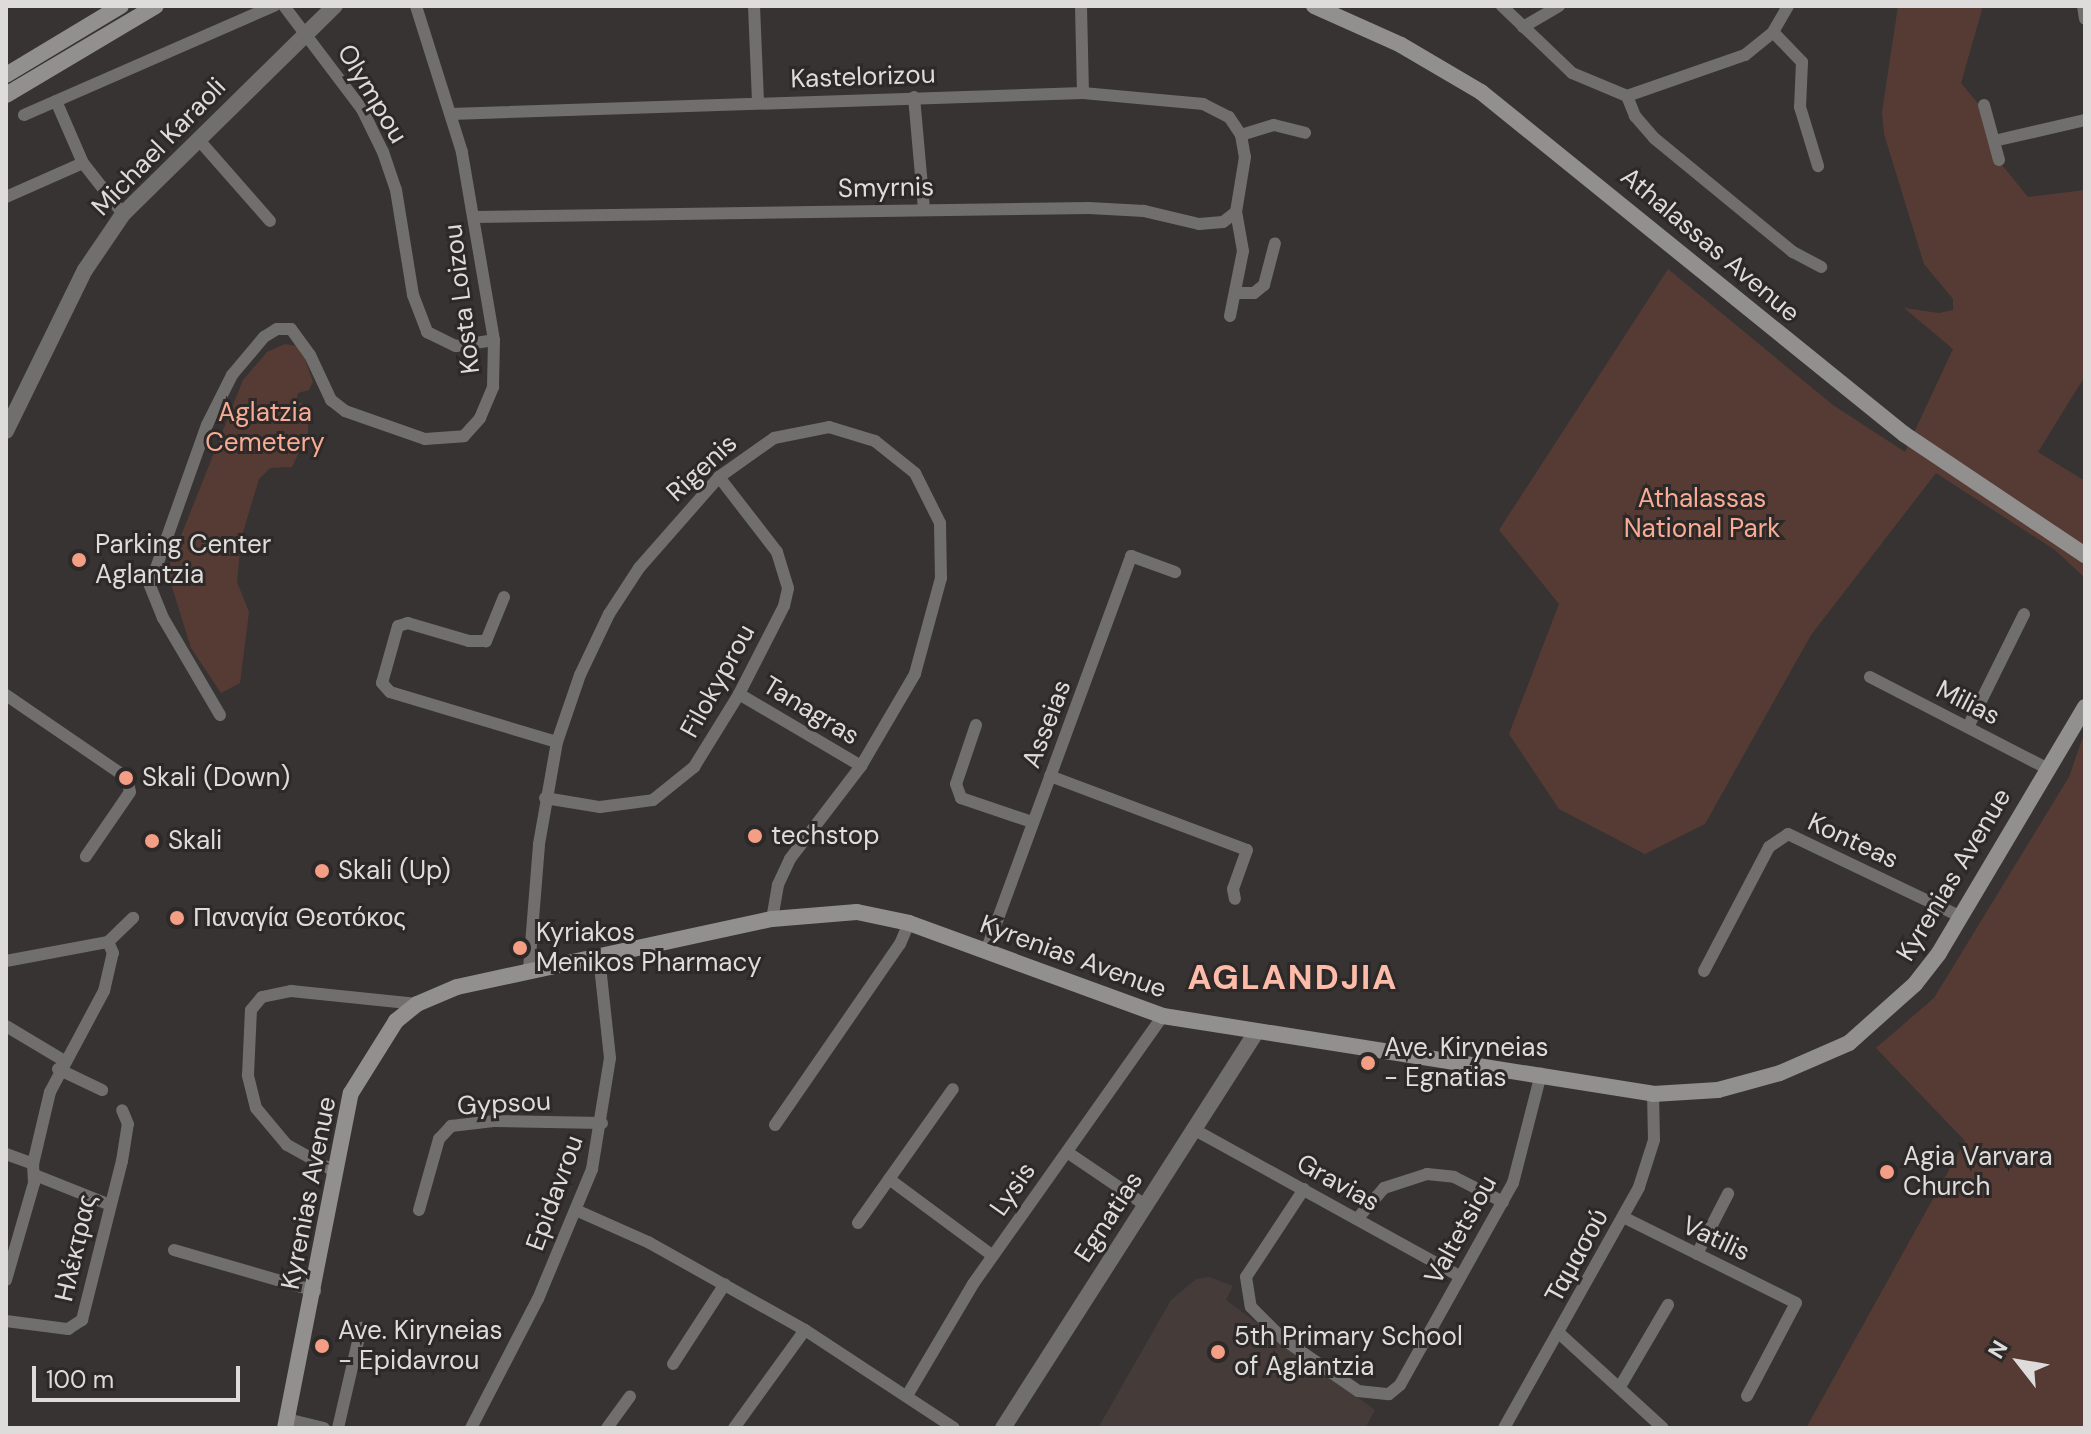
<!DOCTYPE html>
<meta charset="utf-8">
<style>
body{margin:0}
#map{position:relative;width:2091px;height:1434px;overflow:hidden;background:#363332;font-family:"DM Sans",sans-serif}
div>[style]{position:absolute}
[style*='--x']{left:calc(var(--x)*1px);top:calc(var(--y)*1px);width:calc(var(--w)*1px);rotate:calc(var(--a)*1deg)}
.built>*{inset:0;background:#453b38}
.green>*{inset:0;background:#563b34}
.minor>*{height:12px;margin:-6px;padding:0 6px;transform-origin:6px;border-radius:6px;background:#706f6e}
.tertiary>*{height:16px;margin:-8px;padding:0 8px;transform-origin:8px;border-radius:8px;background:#706f6e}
.secondary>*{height:16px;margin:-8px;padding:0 8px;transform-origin:8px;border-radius:8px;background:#928f8f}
.dots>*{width:22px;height:22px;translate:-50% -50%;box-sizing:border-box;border:4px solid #2c2928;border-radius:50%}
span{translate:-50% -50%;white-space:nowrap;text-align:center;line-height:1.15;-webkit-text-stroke:6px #2c2928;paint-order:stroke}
.street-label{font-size:26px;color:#dedcdb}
.park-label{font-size:26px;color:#f9ab94}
.poi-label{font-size:26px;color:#dedcdb}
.left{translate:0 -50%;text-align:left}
.district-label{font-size:34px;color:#fdbca9;font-weight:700;letter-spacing:2px}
.frame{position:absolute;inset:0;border:8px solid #dedcdb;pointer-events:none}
.north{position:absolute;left:1979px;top:1322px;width:80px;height:80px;-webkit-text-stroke:6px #2c2928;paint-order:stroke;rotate:301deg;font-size:22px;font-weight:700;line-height:32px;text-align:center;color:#dedcdb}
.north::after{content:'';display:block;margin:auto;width:28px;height:36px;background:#dedcdb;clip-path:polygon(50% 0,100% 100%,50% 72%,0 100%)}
.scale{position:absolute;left:32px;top:1366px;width:208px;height:36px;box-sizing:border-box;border:4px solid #dedcdb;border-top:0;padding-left:10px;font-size:24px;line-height:28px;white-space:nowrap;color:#dedcdb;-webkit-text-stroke:6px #2c2928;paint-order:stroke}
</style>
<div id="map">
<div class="built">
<div style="clip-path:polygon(1209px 1277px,1233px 1286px,1226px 1300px,1375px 1410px,1367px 1425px,1371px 1428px,1098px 1428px,1171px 1300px,1196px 1279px)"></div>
</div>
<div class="green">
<div style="clip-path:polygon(1898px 6px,1983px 6px,1961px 83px,1985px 112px,1993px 154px,2028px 197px,2085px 190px,2085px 376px,2038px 452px,2085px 481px,2085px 578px,2055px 550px,1936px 473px,1811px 635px,1705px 824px,1645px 854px,1559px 809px,1509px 734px,1559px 604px,1499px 530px,1668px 269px,1833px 405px,1905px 452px,1953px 349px,1904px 308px,1939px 313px,1953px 310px,1953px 299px,1924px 264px,1884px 134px,1882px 112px)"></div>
<div style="clip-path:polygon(285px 344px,301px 347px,313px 382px,309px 390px,298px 393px,296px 402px,309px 405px,308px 433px,292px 467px,270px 468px,259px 479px,241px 539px,237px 582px,249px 612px,240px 683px,221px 693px,191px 648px,167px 571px,243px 380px,267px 352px)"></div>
<div style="clip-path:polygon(2085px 731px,2085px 1428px,1806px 1428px,1965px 1141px,1876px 1048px,1934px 998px,2069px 777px)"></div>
</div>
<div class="minor">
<div style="--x:284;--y:6;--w:129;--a:52.9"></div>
<div style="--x:362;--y:109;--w:48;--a:64"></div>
<div style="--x:383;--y:152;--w:40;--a:71.1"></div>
<div style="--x:396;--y:190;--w:106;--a:80.8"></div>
<div style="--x:413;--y:295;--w:40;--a:69"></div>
<div style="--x:427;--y:332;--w:32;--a:26"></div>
<div style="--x:456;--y:346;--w:38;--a:-9"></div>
<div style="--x:754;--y:6;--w:97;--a:87.6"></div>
<div style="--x:1081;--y:6;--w:87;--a:88.7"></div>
<div style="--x:1502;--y:6;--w:97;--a:43.7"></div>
<div style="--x:1572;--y:73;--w:60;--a:22.7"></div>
<div style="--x:1627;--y:96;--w:125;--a:-19.2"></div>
<div style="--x:1745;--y:55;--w:36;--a:-39"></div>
<div style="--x:1773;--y:32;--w:30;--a:-60"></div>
<div style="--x:2083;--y:6;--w:13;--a:81"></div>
<div style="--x:1523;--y:27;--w:42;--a:-30.3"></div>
<div style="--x:1773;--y:32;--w:42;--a:46"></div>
<div style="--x:1802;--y:62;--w:45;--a:92.5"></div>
<div style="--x:1800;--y:107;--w:62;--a:73"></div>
<div style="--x:1627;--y:96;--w:22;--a:68"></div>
<div style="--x:1635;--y:116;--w:29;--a:49"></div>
<div style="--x:1654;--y:138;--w:180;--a:39.4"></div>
<div style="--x:1793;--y:252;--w:32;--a:28"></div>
<div style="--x:914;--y:97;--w:111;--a:84.9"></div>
<div style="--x:56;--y:101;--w:68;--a:66.5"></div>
<div style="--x:83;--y:163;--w:65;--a:51.9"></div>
<div style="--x:1984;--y:105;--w:57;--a:74.7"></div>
<div style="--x:451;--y:114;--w:632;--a:-1.9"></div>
<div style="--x:1083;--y:93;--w:121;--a:5.2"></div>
<div style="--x:1203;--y:104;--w:29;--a:27"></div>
<div style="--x:1229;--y:117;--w:22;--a:56"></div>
<div style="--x:1241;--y:135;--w:22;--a:80"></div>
<div style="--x:1245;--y:157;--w:56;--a:99.3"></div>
<div style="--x:1236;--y:212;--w:16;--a:142"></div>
<div style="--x:1223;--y:222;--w:24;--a:175"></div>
<div style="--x:1199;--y:224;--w:57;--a:-166.7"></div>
<div style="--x:1144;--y:211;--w:55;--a:-176.9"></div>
<div style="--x:1089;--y:208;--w:615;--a:179.16"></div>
<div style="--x:24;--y:115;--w:273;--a:-23.6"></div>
<div style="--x:1241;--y:135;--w:34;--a:-17"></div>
<div style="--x:1274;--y:125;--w:32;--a:14"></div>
<div style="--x:198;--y:139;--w:109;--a:48.7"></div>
<div style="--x:1994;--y:141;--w:93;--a:-13"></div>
<div style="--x:6;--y:197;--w:84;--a:-23.8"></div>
<div style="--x:1236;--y:293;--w:18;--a:0"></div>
<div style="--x:1254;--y:293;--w:13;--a:-39"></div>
<div style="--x:1264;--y:285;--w:43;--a:-75.3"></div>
<div style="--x:1230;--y:316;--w:66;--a:-78.7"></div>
<div style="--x:1243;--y:251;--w:40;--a:-100"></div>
<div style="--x:504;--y:597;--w:48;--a:112.2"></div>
<div style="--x:486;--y:641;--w:17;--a:180"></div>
<div style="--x:469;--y:641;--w:64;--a:-163.6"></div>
<div style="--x:408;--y:623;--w:10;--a:163"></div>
<div style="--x:398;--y:626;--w:59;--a:105.7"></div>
<div style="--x:382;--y:683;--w:12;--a:48"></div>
<div style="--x:390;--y:692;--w:174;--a:16.7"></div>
<div style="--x:1870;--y:677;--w:198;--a:27.3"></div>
<div style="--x:739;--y:694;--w:142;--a:30.5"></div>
<div style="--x:6;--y:695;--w:147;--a:34.4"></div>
<div style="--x:127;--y:778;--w:14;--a:78"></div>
<div style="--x:130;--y:792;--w:78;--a:124.5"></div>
<div style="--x:220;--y:715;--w:113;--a:-120.4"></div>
<div style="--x:163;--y:618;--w:35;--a:-112"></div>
<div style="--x:150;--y:585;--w:170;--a:-70.4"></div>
<div style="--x:207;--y:425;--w:56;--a:-63.4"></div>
<div style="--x:232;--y:375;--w:50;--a:-49.9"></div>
<div style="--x:264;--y:337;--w:15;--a:-32"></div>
<div style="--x:277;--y:329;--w:14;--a:0"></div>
<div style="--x:291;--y:329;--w:32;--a:54"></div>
<div style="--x:310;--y:355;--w:50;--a:65"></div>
<div style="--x:331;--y:400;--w:18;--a:38"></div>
<div style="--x:345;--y:411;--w:85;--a:19.3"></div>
<div style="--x:425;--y:439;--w:39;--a:-4"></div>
<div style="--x:464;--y:436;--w:24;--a:-48"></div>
<div style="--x:480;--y:418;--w:34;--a:-67"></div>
<div style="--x:493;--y:387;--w:47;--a:-88.8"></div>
<div style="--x:494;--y:340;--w:191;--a:-99.7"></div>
<div style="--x:462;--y:152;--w:153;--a:-107.5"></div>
<div style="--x:976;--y:725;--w:62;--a:108.7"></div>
<div style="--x:956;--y:784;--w:15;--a:70"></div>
<div style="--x:961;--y:798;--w:75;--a:18.7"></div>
<div style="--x:1968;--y:727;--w:126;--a:-63.6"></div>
<div style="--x:1050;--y:776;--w:210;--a:20.6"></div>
<div style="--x:1247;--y:850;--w:41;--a:109.7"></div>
<div style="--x:1233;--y:889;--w:10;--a:79"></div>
<div style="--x:545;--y:798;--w:56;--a:9.3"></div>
<div style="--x:600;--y:807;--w:53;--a:-7.5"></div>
<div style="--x:653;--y:800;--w:53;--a:-38.8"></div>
<div style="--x:694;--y:767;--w:86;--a:-58.3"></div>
<div style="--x:739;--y:694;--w:99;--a:-62.9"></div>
<div style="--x:784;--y:606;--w:18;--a:-77"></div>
<div style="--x:788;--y:588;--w:38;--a:-107"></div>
<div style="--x:777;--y:552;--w:95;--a:-127.7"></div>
<div style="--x:108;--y:942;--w:35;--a:-44"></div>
<div style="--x:986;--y:951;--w:421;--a:-69.8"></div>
<div style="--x:1131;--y:556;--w:47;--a:20"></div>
<div style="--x:6;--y:961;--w:104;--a:-10.6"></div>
<div style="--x:529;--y:969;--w:125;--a:-85.4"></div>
<div style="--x:539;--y:844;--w:104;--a:-80"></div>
<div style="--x:557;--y:742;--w:71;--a:-71.1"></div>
<div style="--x:580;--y:675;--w:68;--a:-64.6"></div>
<div style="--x:609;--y:614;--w:55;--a:-56.9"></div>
<div style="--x:639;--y:568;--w:121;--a:-48.7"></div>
<div style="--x:719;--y:477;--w:67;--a:-35.3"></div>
<div style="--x:774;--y:438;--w:56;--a:-11.3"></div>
<div style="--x:829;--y:427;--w:48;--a:16.9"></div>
<div style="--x:875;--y:441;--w:51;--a:38.7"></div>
<div style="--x:915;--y:473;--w:56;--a:63.4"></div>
<div style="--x:940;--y:523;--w:55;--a:89"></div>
<div style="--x:941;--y:578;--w:99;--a:105.2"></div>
<div style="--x:915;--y:674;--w:107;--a:120.4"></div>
<div style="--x:861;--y:766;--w:117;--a:127.4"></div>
<div style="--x:790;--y:859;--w:29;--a:115"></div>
<div style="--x:778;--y:885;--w:35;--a:100"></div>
<div style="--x:1704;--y:971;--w:140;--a:-62.3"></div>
<div style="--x:1769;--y:847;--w:23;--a:-34"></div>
<div style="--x:1788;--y:834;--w:192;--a:25.6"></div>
<div style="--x:6;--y:1026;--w:66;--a:30.8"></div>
<div style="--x:58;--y:1069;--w:49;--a:25.5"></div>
<div style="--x:775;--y:1125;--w:220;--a:-55.4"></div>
<div style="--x:900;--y:944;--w:23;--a:-67"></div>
<div style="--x:1195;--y:1130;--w:302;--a:28.9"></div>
<div style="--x:1067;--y:1152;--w:94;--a:34.2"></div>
<div style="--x:6;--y:1154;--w:29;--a:20"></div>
<div style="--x:334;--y:1171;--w:54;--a:-151"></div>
<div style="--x:287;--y:1145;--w:48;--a:-130"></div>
<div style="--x:256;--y:1108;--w:34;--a:-104"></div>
<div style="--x:248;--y:1075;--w:65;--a:-87.4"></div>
<div style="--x:251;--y:1010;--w:17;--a:-50"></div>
<div style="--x:262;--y:997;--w:30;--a:-12"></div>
<div style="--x:291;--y:991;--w:127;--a:5.9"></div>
<div style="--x:35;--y:1175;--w:79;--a:21.7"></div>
<div style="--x:889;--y:1179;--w:129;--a:36.5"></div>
<div style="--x:1304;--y:1189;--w:105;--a:123.4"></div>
<div style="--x:1246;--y:1277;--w:30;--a:81"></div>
<div style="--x:1251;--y:1307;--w:45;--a:45"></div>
<div style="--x:1283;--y:1339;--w:91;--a:34.7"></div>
<div style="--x:1358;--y:1391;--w:31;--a:6"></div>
<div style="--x:1389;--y:1394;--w:14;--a:-39"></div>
<div style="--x:1400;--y:1385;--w:231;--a:-60.8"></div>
<div style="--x:1513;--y:1183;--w:113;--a:-75.6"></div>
<div style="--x:419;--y:1210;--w:74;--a:-74.3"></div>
<div style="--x:439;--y:1139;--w:18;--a:-47"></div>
<div style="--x:451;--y:1126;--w:43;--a:-6.6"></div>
<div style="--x:494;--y:1121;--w:108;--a:1.1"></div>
<div style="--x:578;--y:1211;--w:77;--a:23.9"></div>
<div style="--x:648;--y:1242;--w:180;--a:29.3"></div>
<div style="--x:805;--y:1330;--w:178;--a:33.3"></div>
<div style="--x:1623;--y:1217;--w:193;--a:26.4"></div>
<div style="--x:1796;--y:1303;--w:105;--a:117.8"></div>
<div style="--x:1357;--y:1219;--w:41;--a:-48.9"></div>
<div style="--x:1384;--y:1188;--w:45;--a:-18"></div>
<div style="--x:1427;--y:1174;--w:27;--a:6"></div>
<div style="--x:1454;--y:1177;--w:55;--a:27"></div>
<div style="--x:858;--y:1223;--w:164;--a:-54.7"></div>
<div style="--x:174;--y:1250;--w:147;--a:16.2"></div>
<div style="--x:1697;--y:1254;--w:68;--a:-62.7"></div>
<div style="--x:6;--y:1280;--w:101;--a:-73.9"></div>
<div style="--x:34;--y:1183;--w:19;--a:-93"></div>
<div style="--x:33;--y:1164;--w:74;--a:-76.7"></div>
<div style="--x:50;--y:1092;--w:115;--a:-61.9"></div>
<div style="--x:104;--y:991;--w:39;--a:-77"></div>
<div style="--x:113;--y:953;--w:12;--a:-114"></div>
<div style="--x:6;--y:1321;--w:63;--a:7.4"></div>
<div style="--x:68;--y:1329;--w:17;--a:-33"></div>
<div style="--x:82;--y:1320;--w:164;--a:-75.9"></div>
<div style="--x:122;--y:1161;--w:37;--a:-81"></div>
<div style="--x:128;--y:1124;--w:15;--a:-113"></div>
<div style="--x:1560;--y:1334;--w:139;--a:42.4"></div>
<div style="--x:673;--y:1364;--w:95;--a:-57"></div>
<div style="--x:1621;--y:1385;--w:93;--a:-59.6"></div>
<div style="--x:908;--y:1394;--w:128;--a:-59.4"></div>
<div style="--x:973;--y:1284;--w:329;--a:-54.7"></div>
<div style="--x:287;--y:1419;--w:38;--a:14"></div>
<div style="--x:338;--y:1428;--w:103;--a:-77"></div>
<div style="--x:471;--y:1428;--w:145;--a:-62.6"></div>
<div style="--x:538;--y:1299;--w:141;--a:-67.4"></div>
<div style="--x:592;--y:1169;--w:112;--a:-80.8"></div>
<div style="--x:610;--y:1058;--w:103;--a:-96.2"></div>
<div style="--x:607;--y:1428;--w:39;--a:-54"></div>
<div style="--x:734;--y:1428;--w:121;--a:-54.1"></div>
<div style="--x:1504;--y:1428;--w:276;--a:-60.7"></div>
<div style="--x:1639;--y:1187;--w:49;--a:-72.3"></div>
<div style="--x:1654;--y:1140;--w:46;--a:-91.2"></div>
</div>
<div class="tertiary">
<div style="--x:6;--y:431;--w:179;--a:-63.9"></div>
<div style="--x:85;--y:270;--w:68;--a:-55.8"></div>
<div style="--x:123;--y:214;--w:297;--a:-44.5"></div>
<div style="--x:1003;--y:1428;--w:469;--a:-57.4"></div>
</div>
<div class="secondary">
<div style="--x:1314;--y:6;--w:95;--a:24.1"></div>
<div style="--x:1401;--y:45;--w:93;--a:30.4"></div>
<div style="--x:1481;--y:92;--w:544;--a:38.96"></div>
<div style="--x:1904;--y:434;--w:218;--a:33.8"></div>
<div style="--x:6;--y:75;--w:134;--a:-31"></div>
<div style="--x:6;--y:95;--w:174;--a:-30.7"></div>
<div style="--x:285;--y:1428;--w:341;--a:-78.9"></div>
<div style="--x:351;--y:1093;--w:85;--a:-58"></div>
<div style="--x:396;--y:1021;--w:27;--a:-39"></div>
<div style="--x:417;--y:1004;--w:43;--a:-23"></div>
<div style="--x:457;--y:987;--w:322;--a:-12.2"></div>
<div style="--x:772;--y:919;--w:85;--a:-4.7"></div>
<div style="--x:857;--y:912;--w:53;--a:11.9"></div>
<div style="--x:909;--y:923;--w:270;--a:20.1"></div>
<div style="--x:1163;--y:1016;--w:496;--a:9"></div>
<div style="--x:1653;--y:1094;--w:65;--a:-3.5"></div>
<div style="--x:1718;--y:1090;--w:64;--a:-15.3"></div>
<div style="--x:1780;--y:1073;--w:75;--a:-23.5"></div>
<div style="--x:1849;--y:1043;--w:89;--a:-41.8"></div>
<div style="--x:1915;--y:984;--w:39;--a:-52"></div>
<div style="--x:1939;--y:953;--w:286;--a:-59.3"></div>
</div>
<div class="dots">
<div style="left:79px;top:560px;background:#f49e86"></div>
<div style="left:126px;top:778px;background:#f49e86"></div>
<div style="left:755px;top:836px;background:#f49e86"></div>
<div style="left:152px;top:841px;background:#f49e86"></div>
<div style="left:322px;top:871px;background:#f49e86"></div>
<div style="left:177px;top:918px;background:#f49e86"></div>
<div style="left:520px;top:948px;background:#f49e86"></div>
<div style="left:1368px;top:1063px;background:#f49e86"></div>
<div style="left:1887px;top:1172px;background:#f49e86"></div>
<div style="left:322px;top:1346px;background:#f49e86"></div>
<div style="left:1218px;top:1352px;background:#f49e86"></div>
</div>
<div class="street-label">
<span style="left:863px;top:77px;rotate:-2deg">Kastelorizou</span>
<span style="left:372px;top:94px;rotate:59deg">Olympou</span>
<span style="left:159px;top:147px;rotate:-46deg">Michael Karaoli</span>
<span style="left:886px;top:188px;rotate:-1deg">Smyrnis</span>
<span style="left:1710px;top:245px;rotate:40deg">Athalassas Avenue</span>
<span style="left:462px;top:299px;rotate:-97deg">Kosta Loizou</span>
<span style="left:702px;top:468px;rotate:-43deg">Rigenis</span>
<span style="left:718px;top:681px;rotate:-61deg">Filokyprou</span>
<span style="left:1968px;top:703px;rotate:27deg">Milias</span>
<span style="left:811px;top:711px;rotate:31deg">Tanagras</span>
<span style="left:1047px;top:724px;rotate:-69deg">Asseias</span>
<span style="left:1853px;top:841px;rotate:25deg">Konteas</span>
<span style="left:1954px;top:875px;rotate:-59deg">Kyrenias Avenue</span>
<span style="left:1073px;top:957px;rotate:20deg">Kyrenias Avenue</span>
<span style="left:504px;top:1104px;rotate:-3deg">Gypsou</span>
<span style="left:1338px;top:1183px;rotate:29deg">Gravias</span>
<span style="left:1013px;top:1189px;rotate:-55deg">Lysis</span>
<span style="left:309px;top:1193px;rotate:-79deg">Kyrenias Avenue</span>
<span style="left:555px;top:1193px;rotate:-70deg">Epidavrou</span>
<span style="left:1109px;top:1217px;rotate:-57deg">Egnatias</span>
<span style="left:1461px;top:1230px;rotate:-61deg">Valtetsiou</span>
<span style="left:1716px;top:1239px;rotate:25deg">Vatilis</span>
<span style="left:76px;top:1248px;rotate:-77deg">Ηλέκτρας</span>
<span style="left:1577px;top:1256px;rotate:-61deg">Ταμασού</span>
</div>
<div class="park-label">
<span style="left:265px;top:428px">Aglatzia<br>Cemetery</span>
<span style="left:1702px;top:514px">Athalassas<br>National Park</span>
</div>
<div class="poi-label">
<span class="left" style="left:95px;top:560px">Parking Center<br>Aglantzia</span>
<span class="left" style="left:142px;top:778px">Skali (Down)</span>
<span class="left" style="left:771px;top:836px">techstop</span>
<span class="left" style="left:168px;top:841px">Skali</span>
<span class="left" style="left:338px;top:871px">Skali (Up)</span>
<span class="left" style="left:193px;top:918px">Παναγία Θεοτόκος</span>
<span class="left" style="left:536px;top:948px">Kyriakos<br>Menikos Pharmacy</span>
<span class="left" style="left:1384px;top:1063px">Ave. Kiryneias<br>- Egnatias</span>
<span class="left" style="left:1903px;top:1172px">Agia Varvara<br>Church</span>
<span class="left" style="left:338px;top:1346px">Ave. Kiryneias<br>- Epidavrou</span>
<span class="left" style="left:1234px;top:1352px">5th Primary School<br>of Aglantzia</span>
</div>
<div class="district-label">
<span style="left:1293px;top:978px">AGLANDJIA</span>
</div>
<div class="frame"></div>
<div class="north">N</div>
<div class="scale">100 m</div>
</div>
